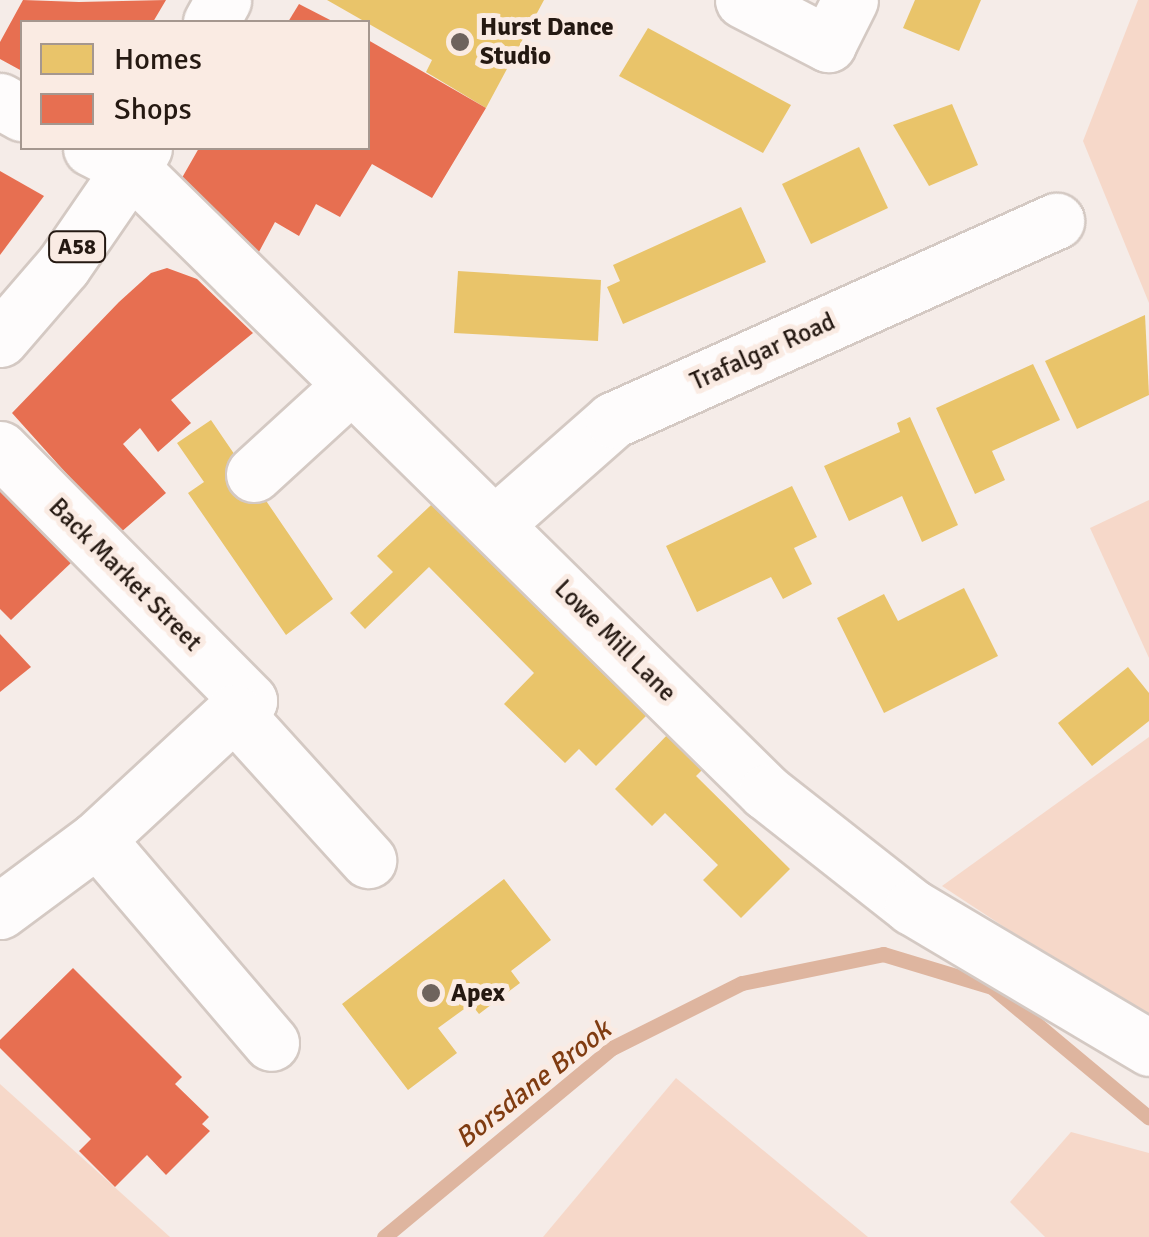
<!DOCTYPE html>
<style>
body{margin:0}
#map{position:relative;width:1149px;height:1237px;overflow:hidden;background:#f5ece8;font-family:Signika,sans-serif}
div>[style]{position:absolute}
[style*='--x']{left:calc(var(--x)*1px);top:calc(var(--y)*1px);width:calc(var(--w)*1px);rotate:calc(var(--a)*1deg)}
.green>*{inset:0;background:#f6d8c9}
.homes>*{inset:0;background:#e9c46a}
.shops>*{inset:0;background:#e76f51}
.stream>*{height:15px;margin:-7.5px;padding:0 7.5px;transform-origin:7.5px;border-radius:7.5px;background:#deb59f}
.roads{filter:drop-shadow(2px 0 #d4c9c3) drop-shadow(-2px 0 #d4c9c3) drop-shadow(0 2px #d4c9c3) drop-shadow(0 -2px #d4c9c3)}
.minor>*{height:55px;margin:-27.5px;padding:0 27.5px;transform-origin:27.5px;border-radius:27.5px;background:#fefcfc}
.highway>*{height:55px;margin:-27.5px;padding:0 27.5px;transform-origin:27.5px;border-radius:27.5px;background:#fefcfc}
.dots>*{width:28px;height:28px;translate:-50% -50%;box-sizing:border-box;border:5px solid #faebe3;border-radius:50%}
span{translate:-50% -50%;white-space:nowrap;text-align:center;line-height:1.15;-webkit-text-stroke:10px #faebe3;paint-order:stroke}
.shield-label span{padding:2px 8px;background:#faebe3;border:2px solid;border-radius:8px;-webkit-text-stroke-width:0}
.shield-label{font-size:22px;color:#251912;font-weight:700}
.poi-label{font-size:25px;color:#251912;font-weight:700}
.left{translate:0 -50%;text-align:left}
.street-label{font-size:25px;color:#251912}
.water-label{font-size:28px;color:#803c11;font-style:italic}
.legend{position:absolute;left:20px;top:20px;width:350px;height:130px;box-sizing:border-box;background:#faebe3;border:2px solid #a5978f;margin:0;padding:12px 18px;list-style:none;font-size:30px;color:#251912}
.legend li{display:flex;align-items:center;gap:20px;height:50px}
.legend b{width:50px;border:2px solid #a5978f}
</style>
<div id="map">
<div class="green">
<div style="clip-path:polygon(1138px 0,1149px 0,1149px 303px,1083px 141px)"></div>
<div style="clip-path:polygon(1149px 500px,1149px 658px,1090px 528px)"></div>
<div style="clip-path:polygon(1149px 737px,1149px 1022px,942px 886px)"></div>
<div style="clip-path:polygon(676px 1078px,868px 1237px,543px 1237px)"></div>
<div style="clip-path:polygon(0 1084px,170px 1237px,0 1237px)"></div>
<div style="clip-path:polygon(1071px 1132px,1149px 1153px,1149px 1237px,1045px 1237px,1010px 1202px)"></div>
</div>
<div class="homes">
<div style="clip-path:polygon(327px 0,544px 0,486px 108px,426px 72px,432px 60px)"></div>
<div style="clip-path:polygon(915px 0,981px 0,959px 51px,903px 28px)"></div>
<div style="clip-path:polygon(648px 28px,791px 105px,763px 153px,619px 76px)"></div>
<div style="clip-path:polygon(952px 104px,978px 165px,929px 186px,893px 125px)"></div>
<div style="clip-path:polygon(859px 147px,888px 208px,811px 244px,782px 184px)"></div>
<div style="clip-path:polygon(741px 207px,766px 262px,623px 324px,607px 287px,620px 281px,613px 265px)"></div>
<div style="clip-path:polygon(458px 271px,601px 280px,598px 341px,454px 333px)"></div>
<div style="clip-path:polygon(1145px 315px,1149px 395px,1077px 429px,1045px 361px)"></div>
<div style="clip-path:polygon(1033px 364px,1060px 420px,992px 451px,1005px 480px,975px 494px,936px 408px)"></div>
<div style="clip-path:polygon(910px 417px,958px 525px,922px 542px,902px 496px,849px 521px,824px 466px,900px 432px,897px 423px)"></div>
<div style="clip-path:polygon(211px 420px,333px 599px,286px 635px,188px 493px,204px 482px,177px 443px)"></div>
<div style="clip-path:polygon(792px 486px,817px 537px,794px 548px,812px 584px,783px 599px,771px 577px,697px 612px,666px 546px)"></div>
<div style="clip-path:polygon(447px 490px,659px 703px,596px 766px,579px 749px,565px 763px,504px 704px,534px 673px,429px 567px,365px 629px,350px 613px,393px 572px,377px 556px)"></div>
<div style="clip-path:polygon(964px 588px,998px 656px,884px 713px,837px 618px,884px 594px,898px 621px)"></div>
<div style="clip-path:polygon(1128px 667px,1149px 693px,1149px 721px,1092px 766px,1058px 723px)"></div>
<div style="clip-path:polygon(671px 731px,706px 766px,696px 776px,790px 869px,741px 918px,703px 880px,718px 865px,665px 813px,652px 826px,615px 789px)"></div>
<div style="clip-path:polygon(504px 879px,551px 940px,511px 971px,520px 983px,479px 1014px,471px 1004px,438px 1028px,457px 1053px,408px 1090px,342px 1004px)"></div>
</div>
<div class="shops">
<div style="clip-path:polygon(23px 0,79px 2px,166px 0,153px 22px,22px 22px,22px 71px,0 59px,0 42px)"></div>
<div style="clip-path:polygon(299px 4px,334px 22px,288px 22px)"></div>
<div style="clip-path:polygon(368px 40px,486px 108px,432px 198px,372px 164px,340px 217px,316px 204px,299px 236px,275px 222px,253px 263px,179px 183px,199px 148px,368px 148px)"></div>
<div style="clip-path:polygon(0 171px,44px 196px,0 255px)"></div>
<div style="clip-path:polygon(167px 268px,197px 279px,253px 333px,171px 400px,191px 423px,158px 452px,140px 428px,123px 444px,166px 493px,120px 533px,12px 413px,119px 302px,151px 273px)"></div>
<div style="clip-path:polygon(0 485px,73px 561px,11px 620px,0 609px)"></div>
<div style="clip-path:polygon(0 634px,31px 667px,0 692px)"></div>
<div style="clip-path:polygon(73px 968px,182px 1077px,175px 1084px,209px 1117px,202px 1124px,210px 1131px,166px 1175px,147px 1155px,115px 1187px,79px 1151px,91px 1139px,0 1048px,0 1040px)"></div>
</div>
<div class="stream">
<div style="--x:384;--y:1237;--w:296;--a:-39.7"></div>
<div style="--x:612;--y:1048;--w:145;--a:-26.6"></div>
<div style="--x:742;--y:983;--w:144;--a:-11.6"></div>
<div style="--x:883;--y:954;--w:114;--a:16.8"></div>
<div style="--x:992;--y:987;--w:204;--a:39.8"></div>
</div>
<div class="roads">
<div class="minor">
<div style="--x:743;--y:0;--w:96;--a:27.4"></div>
<div style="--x:828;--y:44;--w:49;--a:-63.4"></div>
<div style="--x:0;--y:101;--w:25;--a:29"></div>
<div style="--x:91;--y:148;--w:46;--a:27.1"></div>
<div style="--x:132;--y:169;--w:889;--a:44.5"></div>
<div style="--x:766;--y:792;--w:186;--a:38.2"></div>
<div style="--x:912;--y:907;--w:276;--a:30.7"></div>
<div style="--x:0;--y:449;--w:354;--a:45.3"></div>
<div style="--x:249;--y:701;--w:19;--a:144"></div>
<div style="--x:254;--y:474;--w:130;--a:-42.5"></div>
<div style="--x:496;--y:523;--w:156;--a:-41.4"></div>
<div style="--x:613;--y:420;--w:486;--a:-24.2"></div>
<div style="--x:97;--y:839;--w:268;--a:49.5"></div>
<div style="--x:0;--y:911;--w:121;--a:-36.6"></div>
<div style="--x:97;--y:839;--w:187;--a:-42.8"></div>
<div style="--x:234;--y:712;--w:200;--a:47.8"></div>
</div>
<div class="highway">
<div style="--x:211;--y:22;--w:25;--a:-61"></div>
<div style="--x:0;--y:339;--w:96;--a:-49.2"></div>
<div style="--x:63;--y:266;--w:143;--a:-55.5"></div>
</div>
</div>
<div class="dots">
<div style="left:460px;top:42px;background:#6e635d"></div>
<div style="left:431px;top:993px;background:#6e635d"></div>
</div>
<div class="shield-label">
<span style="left:77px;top:247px">A58</span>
</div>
<div class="poi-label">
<span class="left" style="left:480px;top:42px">Hurst Dance<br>Studio</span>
<span class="left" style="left:451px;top:993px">Apex</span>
</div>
<div class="street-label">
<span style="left:763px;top:352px;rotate:-24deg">Trafalgar Road</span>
<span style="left:125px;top:575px;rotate:45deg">Back Market Street</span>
<span style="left:615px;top:641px;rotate:45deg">Lowe Mill Lane</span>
</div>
<div class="water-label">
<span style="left:533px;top:1084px;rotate:-38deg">Borsdane Brook</span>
</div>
<ul class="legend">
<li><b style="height:28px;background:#e9c46a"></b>Homes</li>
<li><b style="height:28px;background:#e76f51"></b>Shops</li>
</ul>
</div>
